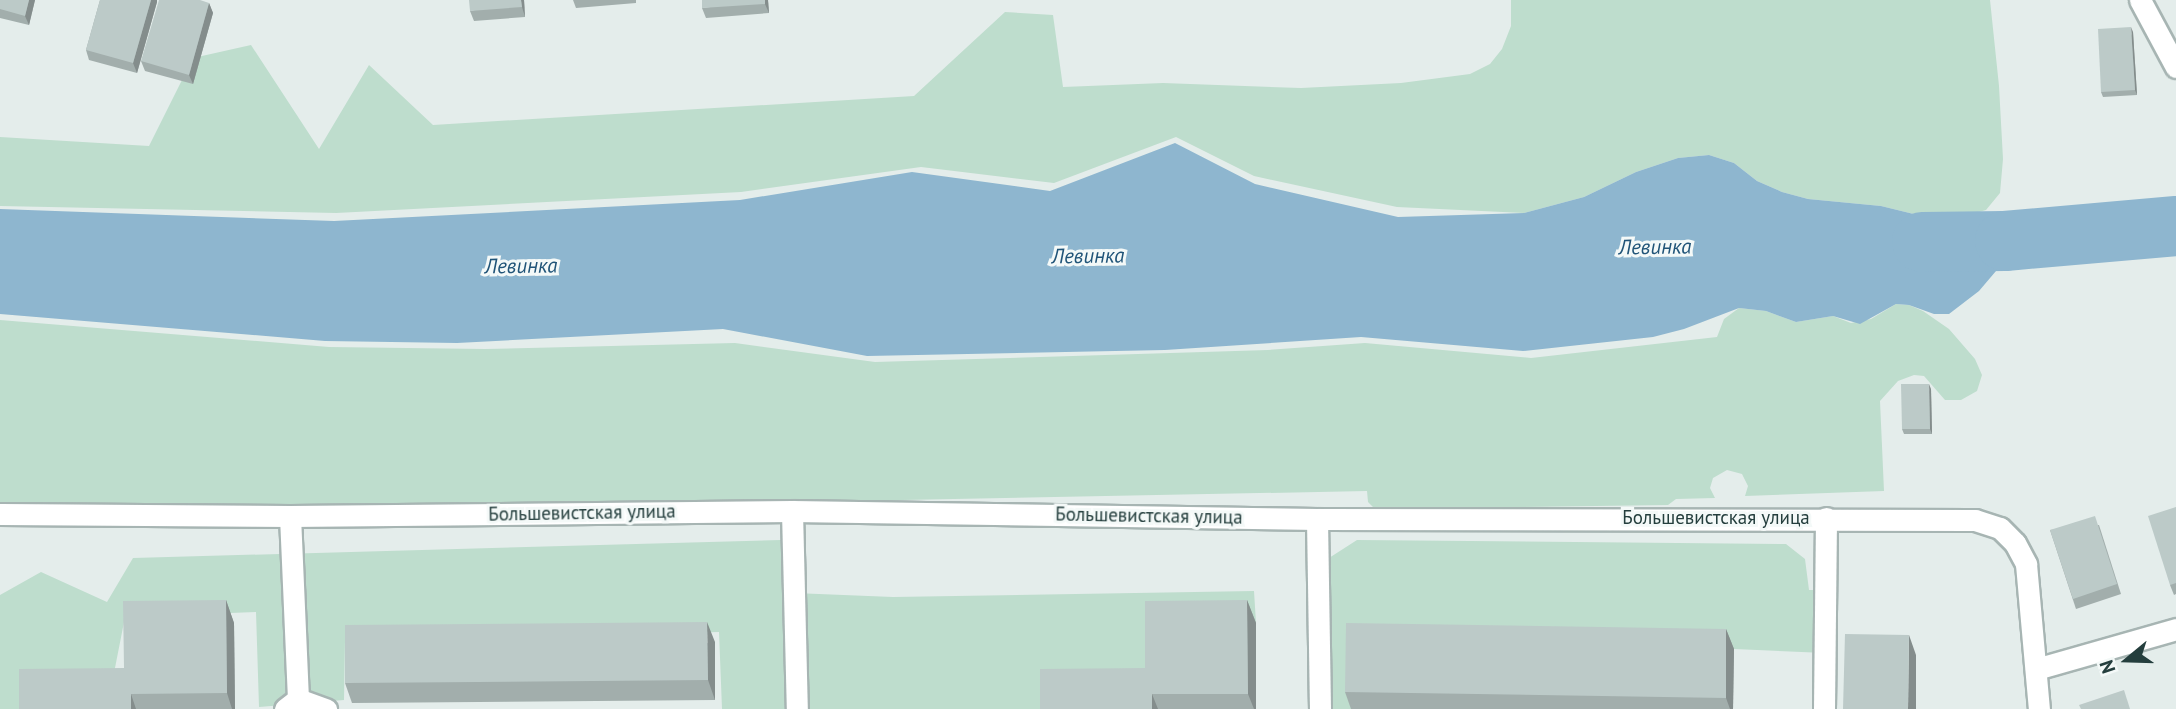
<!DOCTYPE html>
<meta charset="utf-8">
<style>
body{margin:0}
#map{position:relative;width:2176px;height:709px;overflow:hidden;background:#e4edeb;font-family:"PT Sans",sans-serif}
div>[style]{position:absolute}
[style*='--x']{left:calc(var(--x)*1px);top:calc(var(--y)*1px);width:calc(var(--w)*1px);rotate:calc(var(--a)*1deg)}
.green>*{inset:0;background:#beddcd}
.water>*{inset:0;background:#8eb6cf}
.river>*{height:60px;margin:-30px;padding:0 30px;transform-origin:30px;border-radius:30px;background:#8eb6cf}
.roads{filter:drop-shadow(2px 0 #a7b5b3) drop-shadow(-2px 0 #a7b5b3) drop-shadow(0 2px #a7b5b3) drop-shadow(0 -2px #a7b5b3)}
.minor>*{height:21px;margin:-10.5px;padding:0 10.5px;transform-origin:10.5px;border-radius:10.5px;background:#fff}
.wall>*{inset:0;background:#a2aeac}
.shaded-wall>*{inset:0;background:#848d8c}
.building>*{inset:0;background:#bccac8}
span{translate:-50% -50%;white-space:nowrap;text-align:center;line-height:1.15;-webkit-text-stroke:6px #f4f9f8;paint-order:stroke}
.street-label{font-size:19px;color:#243e3d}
.water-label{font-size:21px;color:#205478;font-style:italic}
.north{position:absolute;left:2092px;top:625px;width:70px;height:70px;-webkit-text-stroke:5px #f4f9f8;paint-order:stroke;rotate:251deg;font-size:19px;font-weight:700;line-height:28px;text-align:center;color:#243e3d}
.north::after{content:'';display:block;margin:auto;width:24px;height:32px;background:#243e3d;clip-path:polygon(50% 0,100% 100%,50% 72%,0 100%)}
</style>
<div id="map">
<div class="green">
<div style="clip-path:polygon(1511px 0,1990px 0,1999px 86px,2003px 159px,2000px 193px,1986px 210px,1961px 217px,1934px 219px,1881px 206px,1808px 199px,1782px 192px,1757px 181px,1734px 163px,1709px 155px,1678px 158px,1636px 172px,1584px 197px,1524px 213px,1397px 207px,1254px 176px,1176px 137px,1054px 183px,921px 167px,741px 192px,336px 213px,0 206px,0 137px,149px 146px,193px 58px,251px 45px,319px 149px,369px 65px,433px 125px,914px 96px,1005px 12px,1053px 15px,1063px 87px,1163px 83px,1301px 88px,1401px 83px,1470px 74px,1490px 64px,1502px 49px,1511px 26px)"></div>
<div style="clip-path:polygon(1896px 304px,1909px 305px,1923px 311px,1949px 329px,1975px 359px,1982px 375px,1977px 391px,1961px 400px,1945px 400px,1924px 376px,1914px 375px,1898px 381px,1880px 401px,1884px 491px,1745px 496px,1748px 486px,1742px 474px,1727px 470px,1713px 478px,1710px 488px,1715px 498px,1676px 499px,1668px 505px,1375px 509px,1368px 502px,1367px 491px,749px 503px,0 505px,0 320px,329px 347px,485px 349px,735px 343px,875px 362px,1268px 350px,1365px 343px,1531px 358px,1717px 337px,1724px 319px,1739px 308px,1766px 311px,1796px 322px,1833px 316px,1851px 323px,1871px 319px)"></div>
<div style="clip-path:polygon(781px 540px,788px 709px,722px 709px,719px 632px,345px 641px,344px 700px,259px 707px,256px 612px,125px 617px,114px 673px,21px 709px,0 709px,0 595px,41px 572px,107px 602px,133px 558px)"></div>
<div style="clip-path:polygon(1357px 540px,1786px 544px,1805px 559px,1809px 590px,1814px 590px,1825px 653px,1734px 649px,1352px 709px,1320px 709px,1326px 571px,1329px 558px)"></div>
<div style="clip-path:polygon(1254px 591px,1256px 623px,1153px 624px,1153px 691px,1048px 709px,797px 709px,794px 593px,893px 597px)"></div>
</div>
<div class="water">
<div style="clip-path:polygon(1175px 143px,1255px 184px,1398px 217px,1524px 213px,1584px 197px,1636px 172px,1678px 158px,1709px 155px,1734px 163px,1757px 181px,1782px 192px,1808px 199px,1881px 206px,1934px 219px,1976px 219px,1993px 226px,2005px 241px,1996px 271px,1979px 291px,1949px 314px,1934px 314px,1909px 305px,1896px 304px,1860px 324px,1833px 316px,1796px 322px,1766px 311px,1739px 308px,1684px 329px,1653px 337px,1523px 351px,1361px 337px,1165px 350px,867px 356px,723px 329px,457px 343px,325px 341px,0 314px,0 209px,334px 221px,740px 200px,912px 172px,1050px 191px)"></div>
</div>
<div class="river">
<div style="--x:1922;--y:242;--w:83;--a:-0.7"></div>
<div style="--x:2005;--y:241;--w:172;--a:-5"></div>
</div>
<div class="roads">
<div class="minor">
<div style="--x:2140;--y:0;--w:76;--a:61.8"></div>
<div style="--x:792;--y:511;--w:198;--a:88.6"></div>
<div style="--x:0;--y:514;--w:290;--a:0.4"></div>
<div style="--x:290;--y:516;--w:502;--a:-0.57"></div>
<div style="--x:792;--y:511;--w:525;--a:0.87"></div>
<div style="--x:1317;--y:519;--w:658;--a:0.09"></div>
<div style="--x:1975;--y:520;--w:26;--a:18"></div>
<div style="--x:2000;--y:528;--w:21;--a:45"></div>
<div style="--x:2015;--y:543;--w:24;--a:62"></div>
<div style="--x:2026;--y:564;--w:146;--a:84.9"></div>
<div style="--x:290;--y:516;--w:183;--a:87.5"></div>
<div style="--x:1317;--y:519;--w:190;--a:89.1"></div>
<div style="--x:2036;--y:669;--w:146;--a:-15.9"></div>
<div style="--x:285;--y:709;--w:16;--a:-38"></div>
<div style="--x:298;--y:699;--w:30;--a:20"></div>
<div style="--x:1824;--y:709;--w:191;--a:-89.4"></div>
</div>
</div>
<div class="wall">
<div style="clip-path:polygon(0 0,35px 0,29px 25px,0 18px)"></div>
<div style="clip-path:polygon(100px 0,157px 0,157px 2px,137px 73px,89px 60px,86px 50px)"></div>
<div style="clip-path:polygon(524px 0,525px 17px,474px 21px,470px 11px)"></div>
<div style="clip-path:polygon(573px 0,636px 0,636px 3px,576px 8px)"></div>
<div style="clip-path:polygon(768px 0,769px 13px,706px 18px,702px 8px)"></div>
<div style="clip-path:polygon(209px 3px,213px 13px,193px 84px,145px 71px,141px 61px)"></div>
<div style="clip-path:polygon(2133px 32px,2137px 95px,2103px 97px,2101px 92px)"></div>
<div style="clip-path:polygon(1931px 389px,1932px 434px,1904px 434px,1902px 429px)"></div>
<div style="clip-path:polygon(2176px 507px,2176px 594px,2174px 595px,2170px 585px)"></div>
<div style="clip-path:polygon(2099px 525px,2121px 594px,2076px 609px,2050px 530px)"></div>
<div style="clip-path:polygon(226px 600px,234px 623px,235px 709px,19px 709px,124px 668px)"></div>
<div style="clip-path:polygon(1247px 600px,1256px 623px,1256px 709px,1040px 709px,1145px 668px)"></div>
<div style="clip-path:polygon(1726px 629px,1734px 649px,1733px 709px,1351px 709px,1345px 692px)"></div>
<div style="clip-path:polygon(715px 642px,715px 700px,352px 703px,345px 683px)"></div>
</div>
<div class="shaded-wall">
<div style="clip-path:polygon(29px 0,35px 0,29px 25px,25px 16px)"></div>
<div style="clip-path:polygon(151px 0,157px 0,157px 2px,137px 73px,133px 63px)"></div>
<div style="clip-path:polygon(521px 0,524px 0,525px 17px,522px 7px)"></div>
<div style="clip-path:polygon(765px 0,768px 0,769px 13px,765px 4px)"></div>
<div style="clip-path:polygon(209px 3px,213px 13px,193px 84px,189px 75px)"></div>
<div style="clip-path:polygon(2131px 27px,2133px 32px,2137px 95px,2135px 90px)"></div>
<div style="clip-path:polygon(1929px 384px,1931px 389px,1932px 434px,1930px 429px)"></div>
<div style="clip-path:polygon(226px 600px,234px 623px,235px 709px,232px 709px,227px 693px)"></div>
<div style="clip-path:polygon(1247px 600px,1256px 623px,1256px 709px,1254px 709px,1248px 694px)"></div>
<div style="clip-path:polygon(707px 622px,715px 642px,715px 700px,708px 680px)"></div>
<div style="clip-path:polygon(1726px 629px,1734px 649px,1733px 709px,1730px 709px,1726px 698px)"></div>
<div style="clip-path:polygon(1909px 635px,1916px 655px,1916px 709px,1908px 709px)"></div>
<div style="clip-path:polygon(131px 694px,136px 709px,131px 709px)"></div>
<div style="clip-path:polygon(1152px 694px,1158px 709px,1152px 709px)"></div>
</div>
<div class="building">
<div style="clip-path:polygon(0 0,29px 0,25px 16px,0 9px)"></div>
<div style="clip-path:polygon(100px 0,151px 0,133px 63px,86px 50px)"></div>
<div style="clip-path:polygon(159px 0,200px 0,209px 3px,189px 75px,141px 61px)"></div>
<div style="clip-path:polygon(469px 0,521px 0,522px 7px,470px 11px)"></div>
<div style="clip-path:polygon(702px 0,765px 0,765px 4px,702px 8px)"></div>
<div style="clip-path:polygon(2131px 27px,2135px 90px,2101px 92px,2098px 29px)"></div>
<div style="clip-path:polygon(1901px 384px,1929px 384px,1930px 429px,1902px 429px)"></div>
<div style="clip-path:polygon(2176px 507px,2176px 583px,2170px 585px,2148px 516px)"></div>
<div style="clip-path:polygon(2095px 516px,2117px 584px,2073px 599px,2050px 530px)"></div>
<div style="clip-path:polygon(226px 600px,227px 693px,131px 694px,131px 709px,19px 709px,19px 669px,124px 668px,123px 601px)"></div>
<div style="clip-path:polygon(1247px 600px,1248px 694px,1152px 694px,1152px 709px,1040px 709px,1040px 669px,1145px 668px,1145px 601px)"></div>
<div style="clip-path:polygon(707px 622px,708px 680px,345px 683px,345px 625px)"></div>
<div style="clip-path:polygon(1346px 623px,1726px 629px,1726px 698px,1345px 692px)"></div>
<div style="clip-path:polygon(1845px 634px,1909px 635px,1908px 709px,1843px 709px)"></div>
<div style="clip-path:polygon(2124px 690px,2130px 709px,2081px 709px,2079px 705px)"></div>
</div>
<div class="street-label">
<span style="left:582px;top:513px;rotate:-1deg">Большевистская улица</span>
<span style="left:1149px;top:516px;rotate:1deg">Большевистская улица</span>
<span style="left:1716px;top:518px">Большевистская улица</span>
</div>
<div class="water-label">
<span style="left:1655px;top:247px;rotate:-1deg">Левинка</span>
<span style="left:1088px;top:256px;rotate:-1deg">Левинка</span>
<span style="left:521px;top:266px;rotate:-1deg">Левинка</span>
</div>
<div class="north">N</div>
</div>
